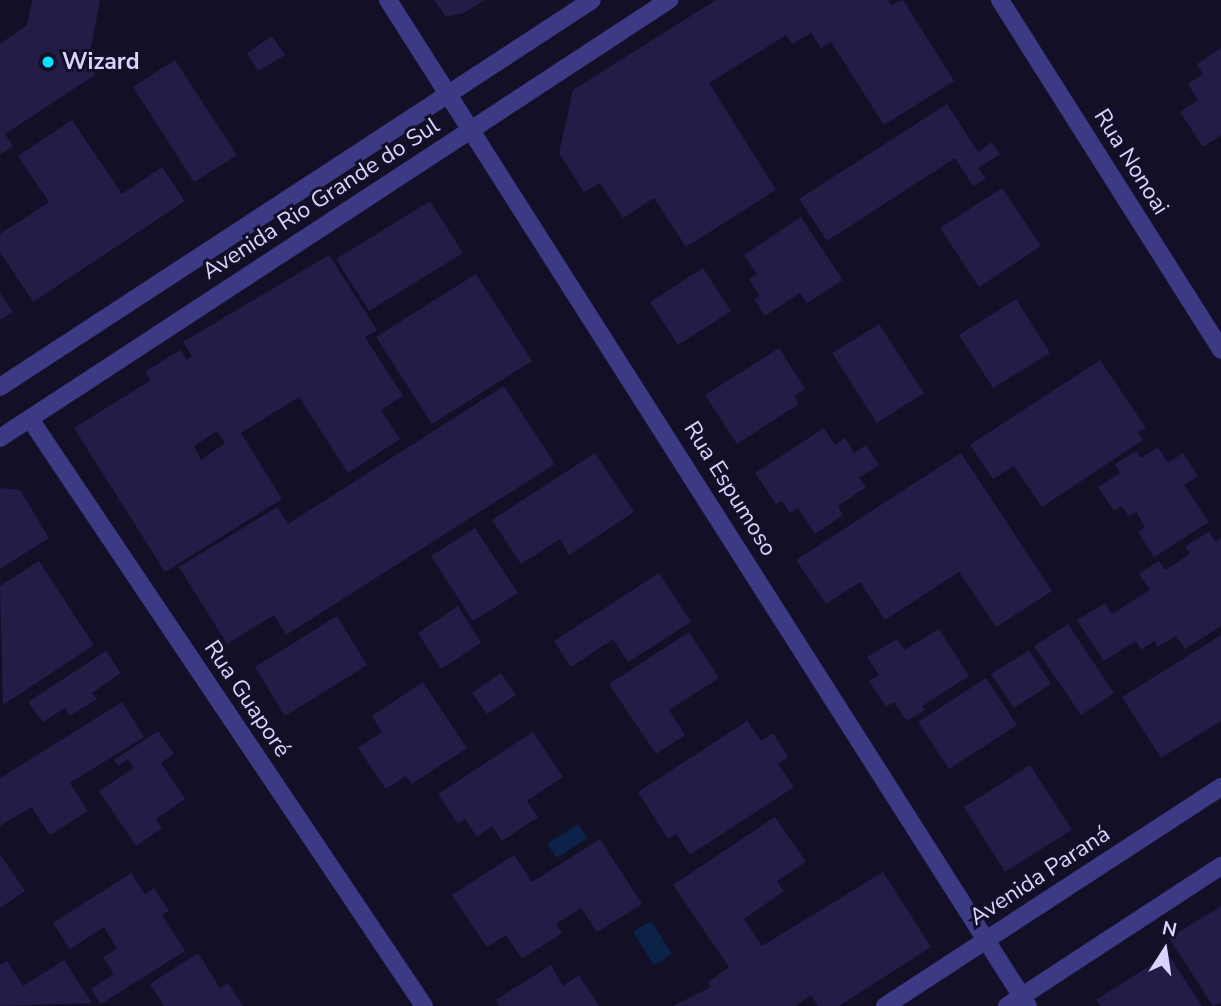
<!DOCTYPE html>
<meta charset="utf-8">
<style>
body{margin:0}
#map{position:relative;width:1221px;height:1006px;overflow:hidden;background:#130f26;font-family:"Nunito Sans",sans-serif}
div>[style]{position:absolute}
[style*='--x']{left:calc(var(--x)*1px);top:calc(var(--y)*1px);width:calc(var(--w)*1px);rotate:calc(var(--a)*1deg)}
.water>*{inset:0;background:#0c2248}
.building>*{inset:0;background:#241b47}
.minor>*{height:18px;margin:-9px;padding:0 9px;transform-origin:9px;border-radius:9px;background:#3d3a85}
.tertiary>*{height:18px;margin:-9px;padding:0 9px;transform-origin:9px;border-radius:9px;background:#3d3a85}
.dots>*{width:19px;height:19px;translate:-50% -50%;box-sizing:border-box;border:4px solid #130f26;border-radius:50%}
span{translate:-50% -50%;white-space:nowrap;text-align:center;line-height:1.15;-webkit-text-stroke:6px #130f26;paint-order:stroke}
.poi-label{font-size:23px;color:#d9d4ff;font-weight:700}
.left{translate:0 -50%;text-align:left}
.street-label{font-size:23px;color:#d9d4ff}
.north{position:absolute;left:1130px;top:915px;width:70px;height:70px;-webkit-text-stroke:5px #130f26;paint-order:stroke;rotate:12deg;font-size:19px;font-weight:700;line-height:28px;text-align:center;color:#d9d4ff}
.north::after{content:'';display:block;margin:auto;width:24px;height:32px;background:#d9d4ff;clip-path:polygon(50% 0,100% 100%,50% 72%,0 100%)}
</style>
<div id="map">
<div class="water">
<div style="clip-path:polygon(578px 824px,587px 838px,557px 858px,547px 844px)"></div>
<div style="clip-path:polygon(651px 921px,672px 954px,654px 965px,633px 932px)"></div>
</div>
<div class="building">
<div style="clip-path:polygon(32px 0,100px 0,90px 53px,101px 71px,5px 134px,13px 146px,0 155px,0 44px,27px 25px)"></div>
<div style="clip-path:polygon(434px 0,485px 0,464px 13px,446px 17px)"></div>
<div style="clip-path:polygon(716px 0,888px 0,891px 5px,903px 0,954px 81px,884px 125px,831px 42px,821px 48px,811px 33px,792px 44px,786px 35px,709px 83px,776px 190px,686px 247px,654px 198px,623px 218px,600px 183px,584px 192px,559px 153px,573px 90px)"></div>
<div style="clip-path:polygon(272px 36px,285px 55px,258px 71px,247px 53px)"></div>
<div style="clip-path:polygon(1221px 48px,1221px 135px,1203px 147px,1180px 112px,1198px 100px,1188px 84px,1203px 74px,1197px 64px)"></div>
<div style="clip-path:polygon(175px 60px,237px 155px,194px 182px,133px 87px)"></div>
<div style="clip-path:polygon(947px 104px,978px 152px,992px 142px,1000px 154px,978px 168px,986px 179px,973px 186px,955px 158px,827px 241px,799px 199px)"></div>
<div style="clip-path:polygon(72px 120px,122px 194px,162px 167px,185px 201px,33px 302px,0 252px,0 234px,49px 202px,18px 156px)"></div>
<div style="clip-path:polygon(1002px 188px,1041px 246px,979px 287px,940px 228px)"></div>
<div style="clip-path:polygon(430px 201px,463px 253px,369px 311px,336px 259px)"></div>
<div style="clip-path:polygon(801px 217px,843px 280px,807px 303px,800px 293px,765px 316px,754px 299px,760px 296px,749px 279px,757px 274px,744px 255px)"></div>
<div style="clip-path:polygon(evenodd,329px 255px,377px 330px,365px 337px,403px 396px,381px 410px,400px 439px,348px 473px,299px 397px,241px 433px,282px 499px,165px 572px,74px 428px,151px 380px,145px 372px,180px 350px,187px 360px,192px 356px,183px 342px,329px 255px,217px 431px,225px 443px,201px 460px,194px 446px,217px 431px)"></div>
<div style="clip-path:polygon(703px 268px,731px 311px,678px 345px,650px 302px)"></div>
<div style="clip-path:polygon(476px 274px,532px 361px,432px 424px,376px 337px)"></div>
<div style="clip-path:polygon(0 293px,13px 312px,0 320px)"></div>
<div style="clip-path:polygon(1016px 299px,1050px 353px,993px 388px,959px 335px)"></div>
<div style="clip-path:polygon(879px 324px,924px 393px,877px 423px,832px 353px)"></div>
<div style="clip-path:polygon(779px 348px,805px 389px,794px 396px,799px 404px,737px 444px,705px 395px)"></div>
<div style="clip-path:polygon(1100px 360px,1146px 428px,1138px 432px,1143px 440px,1042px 507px,1014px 466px,993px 479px,970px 445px)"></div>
<div style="clip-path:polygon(504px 386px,555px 464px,286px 635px,274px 615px,227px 644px,179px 567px,277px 507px,288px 524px)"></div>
<div style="clip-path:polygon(824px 428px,835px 445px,845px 438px,854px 453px,866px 445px,879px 465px,859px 478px,866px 487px,838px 506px,843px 515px,815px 534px,798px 508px,790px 513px,782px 501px,776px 504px,755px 473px)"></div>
<div style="clip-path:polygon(1158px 447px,1168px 463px,1183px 453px,1198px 476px,1184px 485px,1209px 522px,1154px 557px,1138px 532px,1145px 527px,1136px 512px,1128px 516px,1122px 506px,1114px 511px,1098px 487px,1120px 473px,1115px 464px,1136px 451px,1141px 458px)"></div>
<div style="clip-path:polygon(595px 453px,634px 512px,569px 555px,560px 539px,521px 564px,492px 520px)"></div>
<div style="clip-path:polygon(961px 453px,1052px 591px,996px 627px,959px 572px,885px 620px,860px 582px,826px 604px,796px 560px)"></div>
<div style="clip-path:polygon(0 488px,20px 490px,49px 538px,0 569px)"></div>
<div style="clip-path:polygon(475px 528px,518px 593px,473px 621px,431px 556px)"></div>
<div style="clip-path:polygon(1209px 532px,1216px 542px,1221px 538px,1221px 626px,1185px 649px,1176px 636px,1158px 647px,1154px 641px,1141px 650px,1136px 641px,1104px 661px,1077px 620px,1105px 603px,1112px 614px,1150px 590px,1139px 574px,1159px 561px,1165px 570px,1190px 554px,1185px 546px)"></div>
<div style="clip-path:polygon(39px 561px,94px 645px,3px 705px,0 586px)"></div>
<div style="clip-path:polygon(659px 573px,691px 622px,628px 662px,613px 639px,571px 667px,554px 641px)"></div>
<div style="clip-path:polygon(458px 606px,481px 643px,441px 669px,418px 633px)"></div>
<div style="clip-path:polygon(337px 616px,367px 665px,285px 716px,255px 667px)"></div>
<div style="clip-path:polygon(1068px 624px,1114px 693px,1081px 715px,1034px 646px)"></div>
<div style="clip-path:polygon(939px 629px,969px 676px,922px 706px,925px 710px,907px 721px,894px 702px,886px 707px,869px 681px,879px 675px,867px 657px,897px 639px,904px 650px)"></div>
<div style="clip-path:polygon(689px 632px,719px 678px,669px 710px,685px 735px,656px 754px,609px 684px)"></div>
<div style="clip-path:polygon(1221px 635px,1221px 721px,1161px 758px,1122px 697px)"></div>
<div style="clip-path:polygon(1029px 650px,1051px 684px,1014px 708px,991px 674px)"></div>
<div style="clip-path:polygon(106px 651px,121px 673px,92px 693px,97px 699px,70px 716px,65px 708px,43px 722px,28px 702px)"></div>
<div style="clip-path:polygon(501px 673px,516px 695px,487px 714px,472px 693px)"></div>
<div style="clip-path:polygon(986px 678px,1017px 725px,949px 769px,918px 722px)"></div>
<div style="clip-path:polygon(423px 682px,467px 748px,412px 784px,406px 776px,386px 789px,358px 748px,382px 732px,372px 716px)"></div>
<div style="clip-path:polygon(122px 702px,144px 737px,70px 783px,88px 811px,50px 835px,31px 807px,0 826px,0 778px)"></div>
<div style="clip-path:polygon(747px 721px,761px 741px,773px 733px,788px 757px,778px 764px,794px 787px,690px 855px,676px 834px,668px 839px,638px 792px)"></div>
<div style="clip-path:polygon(158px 731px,174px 754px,161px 763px,185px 799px,156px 819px,162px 828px,136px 846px,99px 791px,134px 768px,128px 759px,118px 766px,114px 760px)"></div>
<div style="clip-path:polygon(533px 732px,563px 777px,527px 801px,538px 817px,502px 841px,492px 826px,477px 837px,465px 819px,458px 824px,438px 794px)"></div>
<div style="clip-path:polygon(1030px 765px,1072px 830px,1005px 872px,964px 807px)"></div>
<div style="clip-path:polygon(775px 817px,806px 862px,777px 881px,784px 891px,744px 919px,762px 946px,883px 872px,931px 947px,839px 1006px,818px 1006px,811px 995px,795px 1006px,673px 1006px,711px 987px,708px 982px,729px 967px,673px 885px)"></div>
<div style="clip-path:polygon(600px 839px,642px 904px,597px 932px,581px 908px,556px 924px,562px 933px,522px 959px,506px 935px,487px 947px,452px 895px,514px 855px,532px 882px)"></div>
<div style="clip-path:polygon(0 854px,25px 891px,0 908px)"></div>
<div style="clip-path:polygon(131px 873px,145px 894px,154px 888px,169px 911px,162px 915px,185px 951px,101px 1004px,91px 989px,114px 974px,103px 957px,117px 948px,104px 927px,70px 949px,53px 923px)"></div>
<div style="clip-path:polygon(1221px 906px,1221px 1003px,1213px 1006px,1169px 938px)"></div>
<div style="clip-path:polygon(198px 953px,220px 988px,228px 983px,243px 1006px,164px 1006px,150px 984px)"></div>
<div style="clip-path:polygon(1168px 954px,1202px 1006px,1101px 1006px,1096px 1000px)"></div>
<div style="clip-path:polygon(64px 960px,92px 1003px,0 1006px,0 965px,7px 961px,23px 986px)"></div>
<div style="clip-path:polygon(551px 965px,563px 986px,579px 975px,599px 1006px,499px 1006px,496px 1000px)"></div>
</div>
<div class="minor">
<div style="--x:388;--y:0;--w:1192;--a:57.54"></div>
<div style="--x:1000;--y:0;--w:414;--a:57.7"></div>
<div style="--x:30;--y:419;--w:707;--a:56.13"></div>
</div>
<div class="tertiary">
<div style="--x:0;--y:387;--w:707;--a:-33.17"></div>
<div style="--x:0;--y:438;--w:800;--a:-33.21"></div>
<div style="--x:885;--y:1006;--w:401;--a:-33.1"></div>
<div style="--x:1007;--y:1006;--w:256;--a:-33.2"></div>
</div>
<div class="dots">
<div style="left:48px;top:62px;background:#00e5ff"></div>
</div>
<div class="poi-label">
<span class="left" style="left:62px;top:62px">Wizard</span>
</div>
<div class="street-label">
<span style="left:1131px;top:162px;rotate:58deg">Rua Nonoai</span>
<span style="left:321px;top:199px;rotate:-33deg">Avenida Rio Grande do Sul</span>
<span style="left:730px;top:489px;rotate:58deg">Rua Espumoso</span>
<span style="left:247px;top:699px;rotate:56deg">Rua Guaporé</span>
<span style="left:1040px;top:876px;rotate:-33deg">Avenida Paraná</span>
</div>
<div class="north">N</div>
</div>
